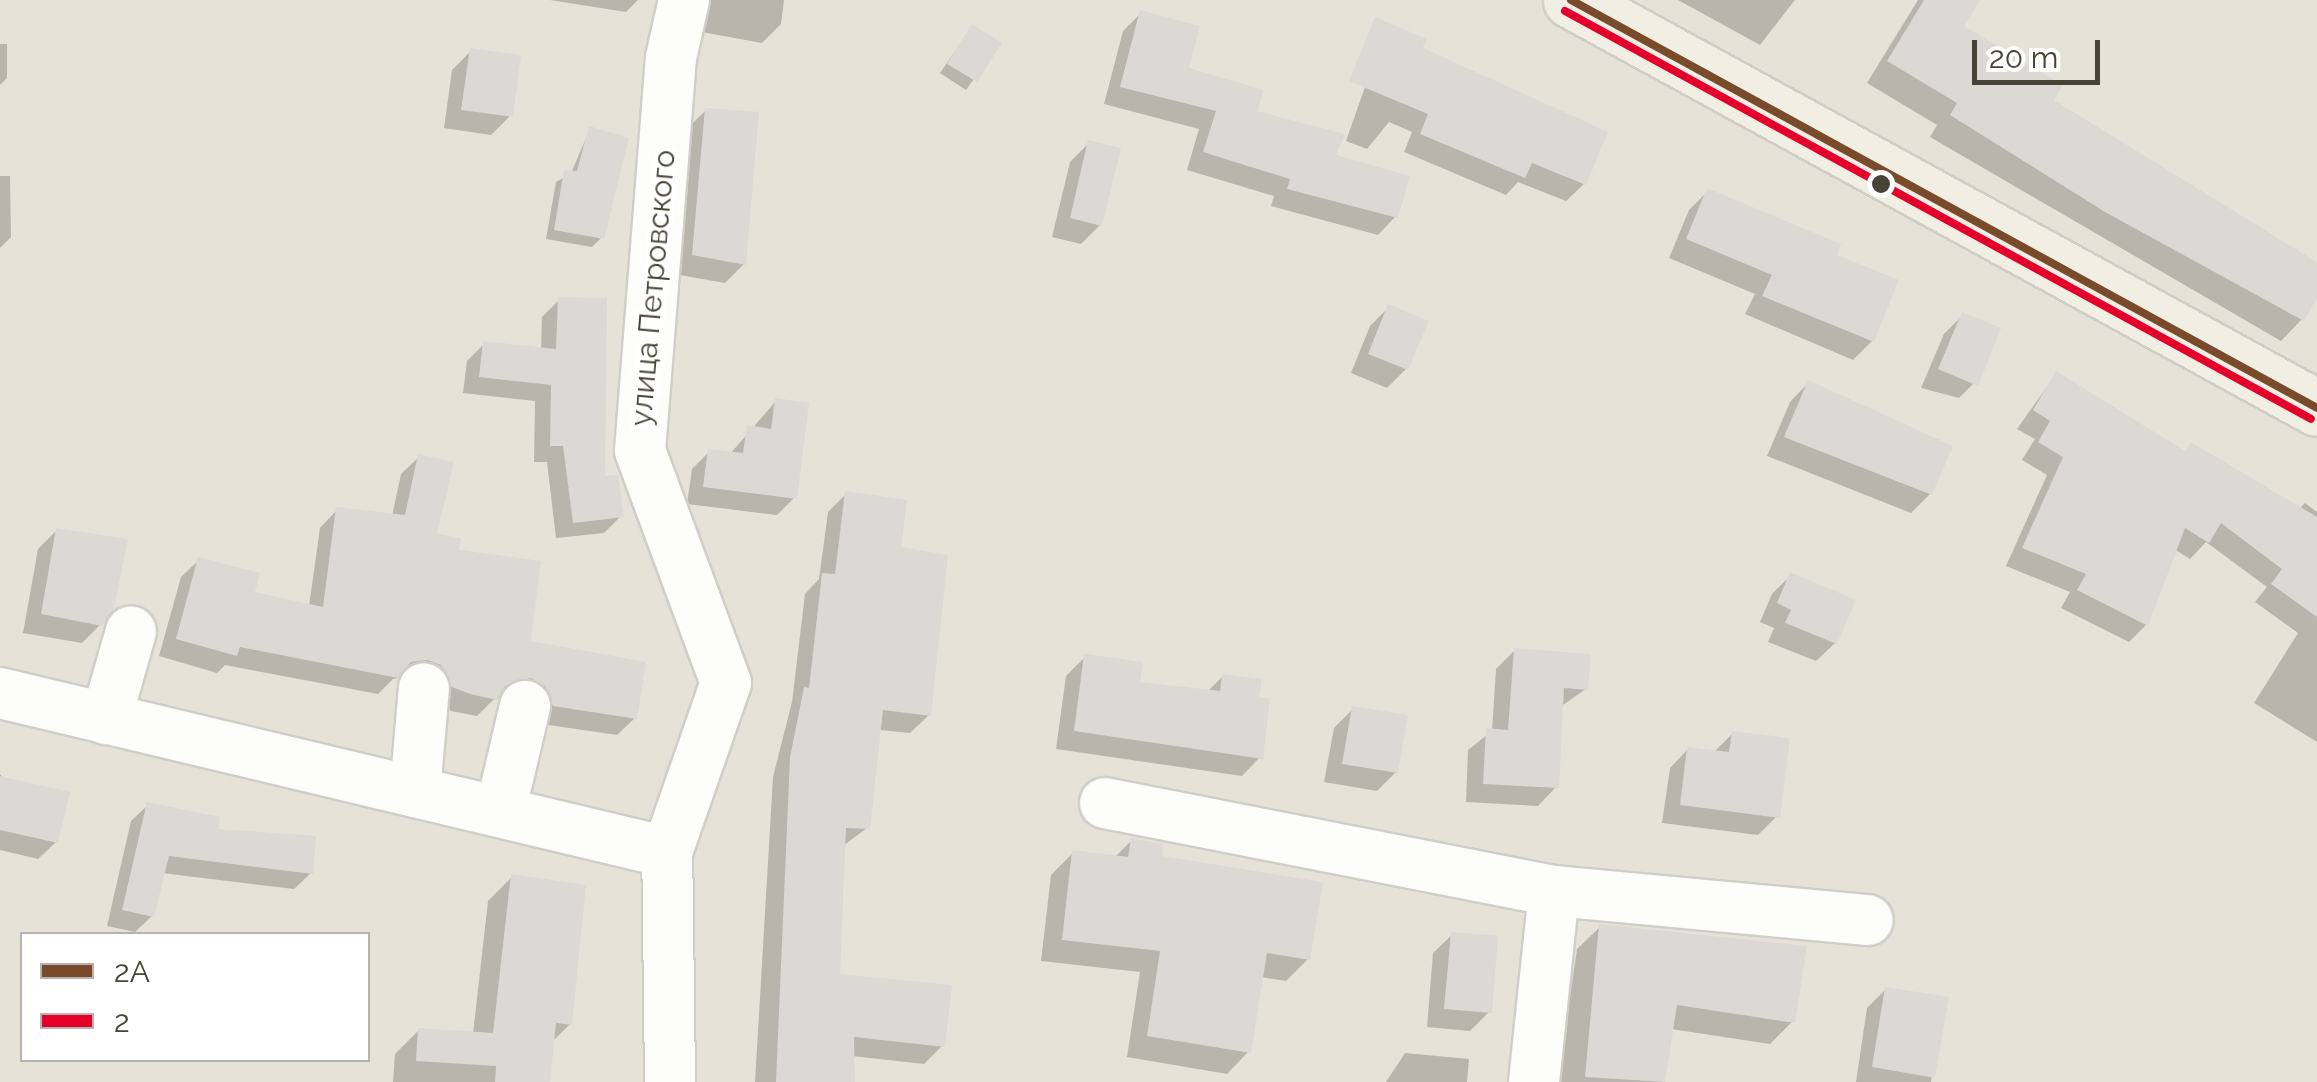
<!DOCTYPE html>
<meta charset="utf-8">
<style>
body{margin:0}
#map{position:relative;width:2317px;height:1082px;overflow:hidden;background:#f1f0eb;font-family:Raleway,sans-serif}
div>[style]{position:absolute}
[style*='--x']{left:calc(var(--x)*1px);top:calc(var(--y)*1px);width:calc(var(--w)*1px);rotate:calc(var(--a)*1deg)}
.residential>*{inset:0;background:#e5e3d8}
.shadow>*{inset:0;background:#0003}
.building>*{inset:0;background:#dad9d3}
.roads{filter:drop-shadow(2px 0 #cfcec8) drop-shadow(-2px 0 #cfcec8) drop-shadow(0 2px #cfcec8) drop-shadow(0 -2px #cfcec8)}
.minor>*{height:50px;margin:-25px;padding:0 25px;transform-origin:25px;border-radius:25px;background:#fdfdfc}
.major>*{height:55px;margin:-27.5px;padding:0 27.5px;transform-origin:27.5px;border-radius:27.5px;background:#f1efe3}
.bus-1>*{height:8px;margin:-4px;padding:0 4px;transform-origin:4px;border-radius:4px;background:#7a4b2a}
.bus-2>*{height:8px;margin:-4px;padding:0 4px;transform-origin:4px;border-radius:4px;background:#e4002b}
.dots>*{width:28px;height:28px;translate:-50% -50%;box-sizing:border-box;border:5px solid #fff;border-radius:50%}
span{translate:-50% -50%;white-space:nowrap;text-align:center;line-height:1.15;-webkit-text-stroke:10px #fff;paint-order:stroke}
.street-label{font-size:30px;color:#474336}
.legend{position:absolute;left:20px;top:932px;width:350px;height:130px;box-sizing:border-box;background:#fff;border:2px solid #b5b4af;margin:0;padding:12px 18px;list-style:none;font-size:30px;color:#474336}
.legend li{display:flex;align-items:center;gap:20px;height:50px}
.legend b{width:50px;border:2px solid #b5b4af}
.scale{position:absolute;left:1972px;top:40px;width:128px;height:45px;box-sizing:border-box;border:5px solid #474336;border-top:0;padding-left:12px;font-size:30px;line-height:35px;white-space:nowrap;color:#474336;-webkit-text-stroke:8px #fff;paint-order:stroke}
</style>
<div id="map">
<div class="residential">
<div style="clip-path:polygon(evenodd,0 0,2317px 0,2317px 1082px,0 1082px,0 0,22px 934px,368px 934px,368px 1060px,22px 1060px,22px 934px)"></div>
</div>
<div class="shadow">
<div style="clip-path:polygon(550px 0,638px 0,626px 12px)"></div>
<div style="clip-path:polygon(704px 0,784px 0,781px 24px,762px 43px,696px 31px)"></div>
<div style="clip-path:polygon(1678px 0,1795px 0,1760px 45px)"></div>
<div style="clip-path:polygon(1918px 0,1964px 0,1961px 26px,2051px 101px,2317px 264px,2317px 294px,2302px 319px,2281px 341px,1930px 137px,1937px 125px,1867px 83px)"></div>
<div style="clip-path:polygon(1141px 13px,1186px 70px,1333px 156px,1395px 217px,1378px 235px,1271px 206px,1274px 196px,1187px 170px,1199px 129px,1104px 104px,1123px 31px)"></div>
<div style="clip-path:polygon(972px 27px,999px 44px,966px 90px,940px 73px)"></div>
<div style="clip-path:polygon(0 44px,7px 44px,7px 78px,0 85px)"></div>
<div style="clip-path:polygon(1379px 47px,1420px 50px,1584px 184px,1566px 201px,1518px 182px,1506px 195px,1404px 152px,1412px 132px,1389px 122px,1367px 149px,1346px 141px)"></div>
<div style="clip-path:polygon(471px 51px,510px 116px,491px 135px,444px 128px,452px 70px)"></div>
<div style="clip-path:polygon(706px 110px,744px 264px,725px 283px,674px 274px,687px 129px)"></div>
<div style="clip-path:polygon(590px 129px,601px 238px,592px 247px,546px 239px,556px 182px,571px 173px)"></div>
<div style="clip-path:polygon(1089px 143px,1100px 225px,1081px 244px,1052px 237px,1070px 162px)"></div>
<div style="clip-path:polygon(0 176px,10px 176px,11px 237px,0 248px)"></div>
<div style="clip-path:polygon(1708px 191px,1833px 256px,1872px 341px,1853px 360px,1745px 314px,1755px 294px,1669px 258px,1689px 210px)"></div>
<div style="clip-path:polygon(559px 300px,603px 479px,621px 516px,604px 533px,556px 538px,547px 462px,534px 462px,535px 401px,463px 393px,467px 361px,484px 344px,541px 350px,542px 317px)"></div>
<div style="clip-path:polygon(1389px 307px,1406px 369px,1387px 388px,1351px 373px,1370px 326px)"></div>
<div style="clip-path:polygon(1963px 315px,1978px 379px,1959px 398px,1921px 388px,1944px 334px)"></div>
<div style="clip-path:polygon(2056px 374px,2183px 453px,2299px 509px,2305px 503px,2317px 512px,2317px 742px,2254px 703px,2298px 633px,2255px 602px,2267px 587px,2206px 542px,2190px 559px,2174px 549px,2146px 625px,2129px 642px,2061px 608px,2070px 592px,2006px 566px,2047px 475px,2022px 460px,2035px 439px,2017px 429px)"></div>
<div style="clip-path:polygon(1808px 383px,1930px 494px,1911px 513px,1767px 456px,1790px 402px)"></div>
<div style="clip-path:polygon(776px 401px,794px 498px,777px 515px,687px 504px,692px 469px,709px 452px,730px 454px)"></div>
<div style="clip-path:polygon(419px 457px,433px 536px,457px 553px,528px 643px,635px 718px,617px 735px,535px 723px,512px 694px,493px 700px,477px 716px,451px 711px,408px 676px,393px 679px,378px 694px,225px 665px,217px 673px,159px 656px,181px 577px,199px 560px,252px 594px,309px 606px,320px 528px,337px 510px,392px 516px,401px 474px)"></div>
<div style="clip-path:polygon(846px 494px,898px 549px,929px 715px,910px 733px,879px 730px,867px 828px,843px 846px,837px 976px,943px 1045px,924px 1064px,852px 1056px,853px 1082px,755px 1082px,773px 777px,792px 702px,805px 594px,819px 579px,828px 512px)"></div>
<div style="clip-path:polygon(57px 530px,101px 624px,82px 643px,23px 633px,38px 549px)"></div>
<div style="clip-path:polygon(1791px 575px,1835px 643px,1816px 661px,1768px 642px,1774px 628px,1760px 622px,1772px 594px)"></div>
<div style="clip-path:polygon(1515px 650px,1586px 689px,1560px 707px,1556px 787px,1538px 806px,1466px 802px,1468px 750px,1492px 731px,1496px 669px)"></div>
<div style="clip-path:polygon(1085px 657px,1138px 684px,1207px 692px,1223px 676px,1257px 699px,1260px 757px,1242px 776px,1056px 749px,1066px 676px)"></div>
<div style="clip-path:polygon(1353px 709px,1396px 772px,1377px 791px,1324px 782px,1334px 728px)"></div>
<div style="clip-path:polygon(1733px 733px,1777px 816px,1758px 835px,1662px 823px,1670px 768px,1688px 749px,1713px 753px)"></div>
<div style="clip-path:polygon(0 774px,56px 842px,38px 859px,0 850px)"></div>
<div style="clip-path:polygon(148px 805px,215px 831px,311px 873px,294px 889px,162px 873px,152px 916px,135px 932px,107px 926px,131px 821px)"></div>
<div style="clip-path:polygon(1132px 840px,1308px 959px,1286px 981px,1261px 977px,1248px 1052px,1227px 1074px,1127px 1057px,1140px 972px,1041px 961px,1051px 875px,1073px 853px,1114px 858px)"></div>
<div style="clip-path:polygon(512px 877px,570px 1024px,552px 1042px,547px 1082px,393px 1082px,395px 1054px,419px 1030px,473px 1034px,488px 901px)"></div>
<div style="clip-path:polygon(1600px 927px,1792px 1022px,1770px 1044px,1671px 1029px,1663px 1082px,1558px 1082px,1577px 949px)"></div>
<div style="clip-path:polygon(1452px 935px,1489px 1012px,1470px 1031px,1427px 1027px,1433px 953px)"></div>
<div style="clip-path:polygon(1886px 989px,1946px 999px,1931px 1082px,1856px 1082px,1867px 1008px)"></div>
<div style="clip-path:polygon(1405px 1053px,1469px 1059px,1467px 1082px,1386px 1082px)"></div>
</div>
<div class="building">
<div style="clip-path:polygon(1924px 0,1980px 0,1964px 26px,2063px 85px,2054px 100px,2317px 262px,2317px 299px,2304px 321px,2105px 212px,1950px 115px,1957px 103px,1887px 61px)"></div>
<div style="clip-path:polygon(1140px 10px,1200px 26px,1189px 68px,1264px 90px,1257px 111px,1345px 134px,1336px 155px,1410px 176px,1398px 218px,1287px 189px,1290px 179px,1203px 152px,1216px 111px,1120px 87px)"></div>
<div style="clip-path:polygon(1375px 17px,1427px 39px,1423px 48px,1608px 132px,1586px 185px,1532px 163px,1525px 178px,1420px 134px,1428px 114px,1349px 81px)"></div>
<div style="clip-path:polygon(972px 24px,1002px 43px,977px 82px,947px 64px)"></div>
<div style="clip-path:polygon(470px 48px,521px 55px,513px 117px,461px 110px)"></div>
<div style="clip-path:polygon(705px 108px,759px 112px,746px 265px,692px 255px)"></div>
<div style="clip-path:polygon(589px 126px,629px 138px,604px 239px,554px 230px,564px 170px,577px 171px)"></div>
<div style="clip-path:polygon(1088px 140px,1121px 148px,1102px 226px,1070px 218px)"></div>
<div style="clip-path:polygon(1707px 188px,1841px 244px,1837px 255px,1899px 280px,1874px 342px,1762px 296px,1772px 275px,1686px 239px)"></div>
<div style="clip-path:polygon(558px 297px,607px 298px,605px 476px,618px 475px,624px 517px,573px 523px,563px 446px,550px 446px,551px 385px,479px 377px,483px 341px,556px 349px)"></div>
<div style="clip-path:polygon(1388px 304px,1429px 321px,1408px 370px,1368px 354px)"></div>
<div style="clip-path:polygon(1962px 312px,2001px 328px,1978px 386px,1938px 369px)"></div>
<div style="clip-path:polygon(2056px 371px,2185px 451px,2191px 442px,2317px 517px,2317px 617px,2271px 584px,2282px 569px,2221px 523px,2209px 543px,2185px 528px,2148px 626px,2077px 590px,2086px 574px,2022px 548px,2063px 457px,2038px 442px,2050px 421px,2033px 410px)"></div>
<div style="clip-path:polygon(1808px 380px,1953px 446px,1932px 495px,1784px 437px)"></div>
<div style="clip-path:polygon(775px 398px,809px 403px,797px 499px,703px 487px,708px 449px,743px 453px,747px 425px,771px 429px)"></div>
<div style="clip-path:polygon(418px 454px,454px 462px,437px 534px,461px 538px,459px 550px,541px 561px,531px 641px,646px 662px,637px 719px,553px 706px,545px 686px,531px 678px,505px 686px,497px 700px,470px 694px,452px 687px,441px 665px,427px 660px,411px 662px,398px 678px,240px 647px,237px 656px,176px 639px,198px 557px,260px 573px,255px 592px,323px 607px,336px 507px,405px 515px)"></div>
<div style="clip-path:polygon(845px 491px,907px 500px,901px 547px,948px 555px,931px 716px,883px 710px,870px 829px,846px 828px,840px 974px,952px 985px,945px 1047px,854px 1037px,855px 1082px,776px 1082px,790px 757px,804px 687px,809px 688px,822px 573px,835px 574px)"></div>
<div style="clip-path:polygon(56px 528px,128px 539px,114px 608px,102px 626px,41px 614px)"></div>
<div style="clip-path:polygon(1790px 572px,1856px 600px,1837px 644px,1785px 623px,1791px 610px,1777px 603px)"></div>
<div style="clip-path:polygon(1514px 648px,1591px 654px,1588px 690px,1564px 688px,1559px 788px,1483px 784px,1486px 728px,1508px 730px)"></div>
<div style="clip-path:polygon(1084px 654px,1143px 662px,1140px 682px,1220px 691px,1222px 674px,1262px 679px,1259px 697px,1270px 698px,1263px 759px,1074px 731px)"></div>
<div style="clip-path:polygon(1352px 706px,1408px 715px,1398px 773px,1342px 764px)"></div>
<div style="clip-path:polygon(1732px 731px,1790px 738px,1780px 818px,1680px 805px,1687px 747px,1729px 752px)"></div>
<div style="clip-path:polygon(0 776px,70px 792px,58px 843px,0 830px)"></div>
<div style="clip-path:polygon(147px 802px,220px 817px,218px 829px,316px 836px,313px 874px,169px 856px,154px 917px,122px 910px)"></div>
<div style="clip-path:polygon(1131px 838px,1163px 844px,1162px 856px,1323px 882px,1310px 960px,1267px 953px,1251px 1053px,1147px 1036px,1160px 951px,1062px 940px,1072px 850px,1128px 857px)"></div>
<div style="clip-path:polygon(511px 874px,586px 885px,572px 1025px,556px 1023px,550px 1082px,495px 1082px,496px 1066px,416px 1061px,418px 1028px,493px 1033px)"></div>
<div style="clip-path:polygon(1599px 924px,1807px 946px,1795px 1023px,1677px 1005px,1665px 1082px,1585px 1077px)"></div>
<div style="clip-path:polygon(1451px 932px,1498px 936px,1492px 1013px,1444px 1009px)"></div>
<div style="clip-path:polygon(1885px 987px,1949px 997px,1935px 1078px,1872px 1067px)"></div>
</div>
<div class="roads">
<div class="minor">
<div style="--x:0;--y:693;--w:686;--a:13.41"></div>
<div style="--x:106;--y:719;--w:91;--a:-74.1"></div>
<div style="--x:415;--y:792;--w:104;--a:-85.1"></div>
<div style="--x:1105;--y:803;--w:458;--a:11.1"></div>
<div style="--x:1554;--y:891;--w:315;--a:5.3"></div>
<div style="--x:500;--y:812;--w:109;--a:-76.7"></div>
<div style="--x:670;--y:1082;--w:230;--a:-90.7"></div>
<div style="--x:667;--y:852;--w:179;--a:-70.8"></div>
<div style="--x:726;--y:683;--w:247;--a:-110.3"></div>
<div style="--x:640;--y:451;--w:394;--a:-85.5"></div>
<div style="--x:671;--y:58;--w:59;--a:-77.4"></div>
<div style="--x:1534;--y:1082;--w:192;--a:-84"></div>
</div>
<div class="major">
<div style="--x:1571;--y:0;--w:850;--a:28.67"></div>
</div>
</div>
<div class="bus-1">
<div style="--x:1571;--y:0;--w:850;--a:28.67"></div>
</div>
<div class="bus-2">
<div style="--x:1565;--y:11;--w:850;--a:28.67"></div>
</div>
<div class="dots">
<div style="left:1881px;top:184px;background:#474336"></div>
</div>
<div class="street-label">
<span style="left:653px;top:288px;rotate:-85deg">улица Петровского</span>
</div>
<ul class="legend">
<li><b style="height:12px;background:#7a4b2a"></b>2А</li>
<li><b style="height:12px;background:#e4002b"></b>2</li>
</ul>
<div class="scale">20 m</div>
</div>
